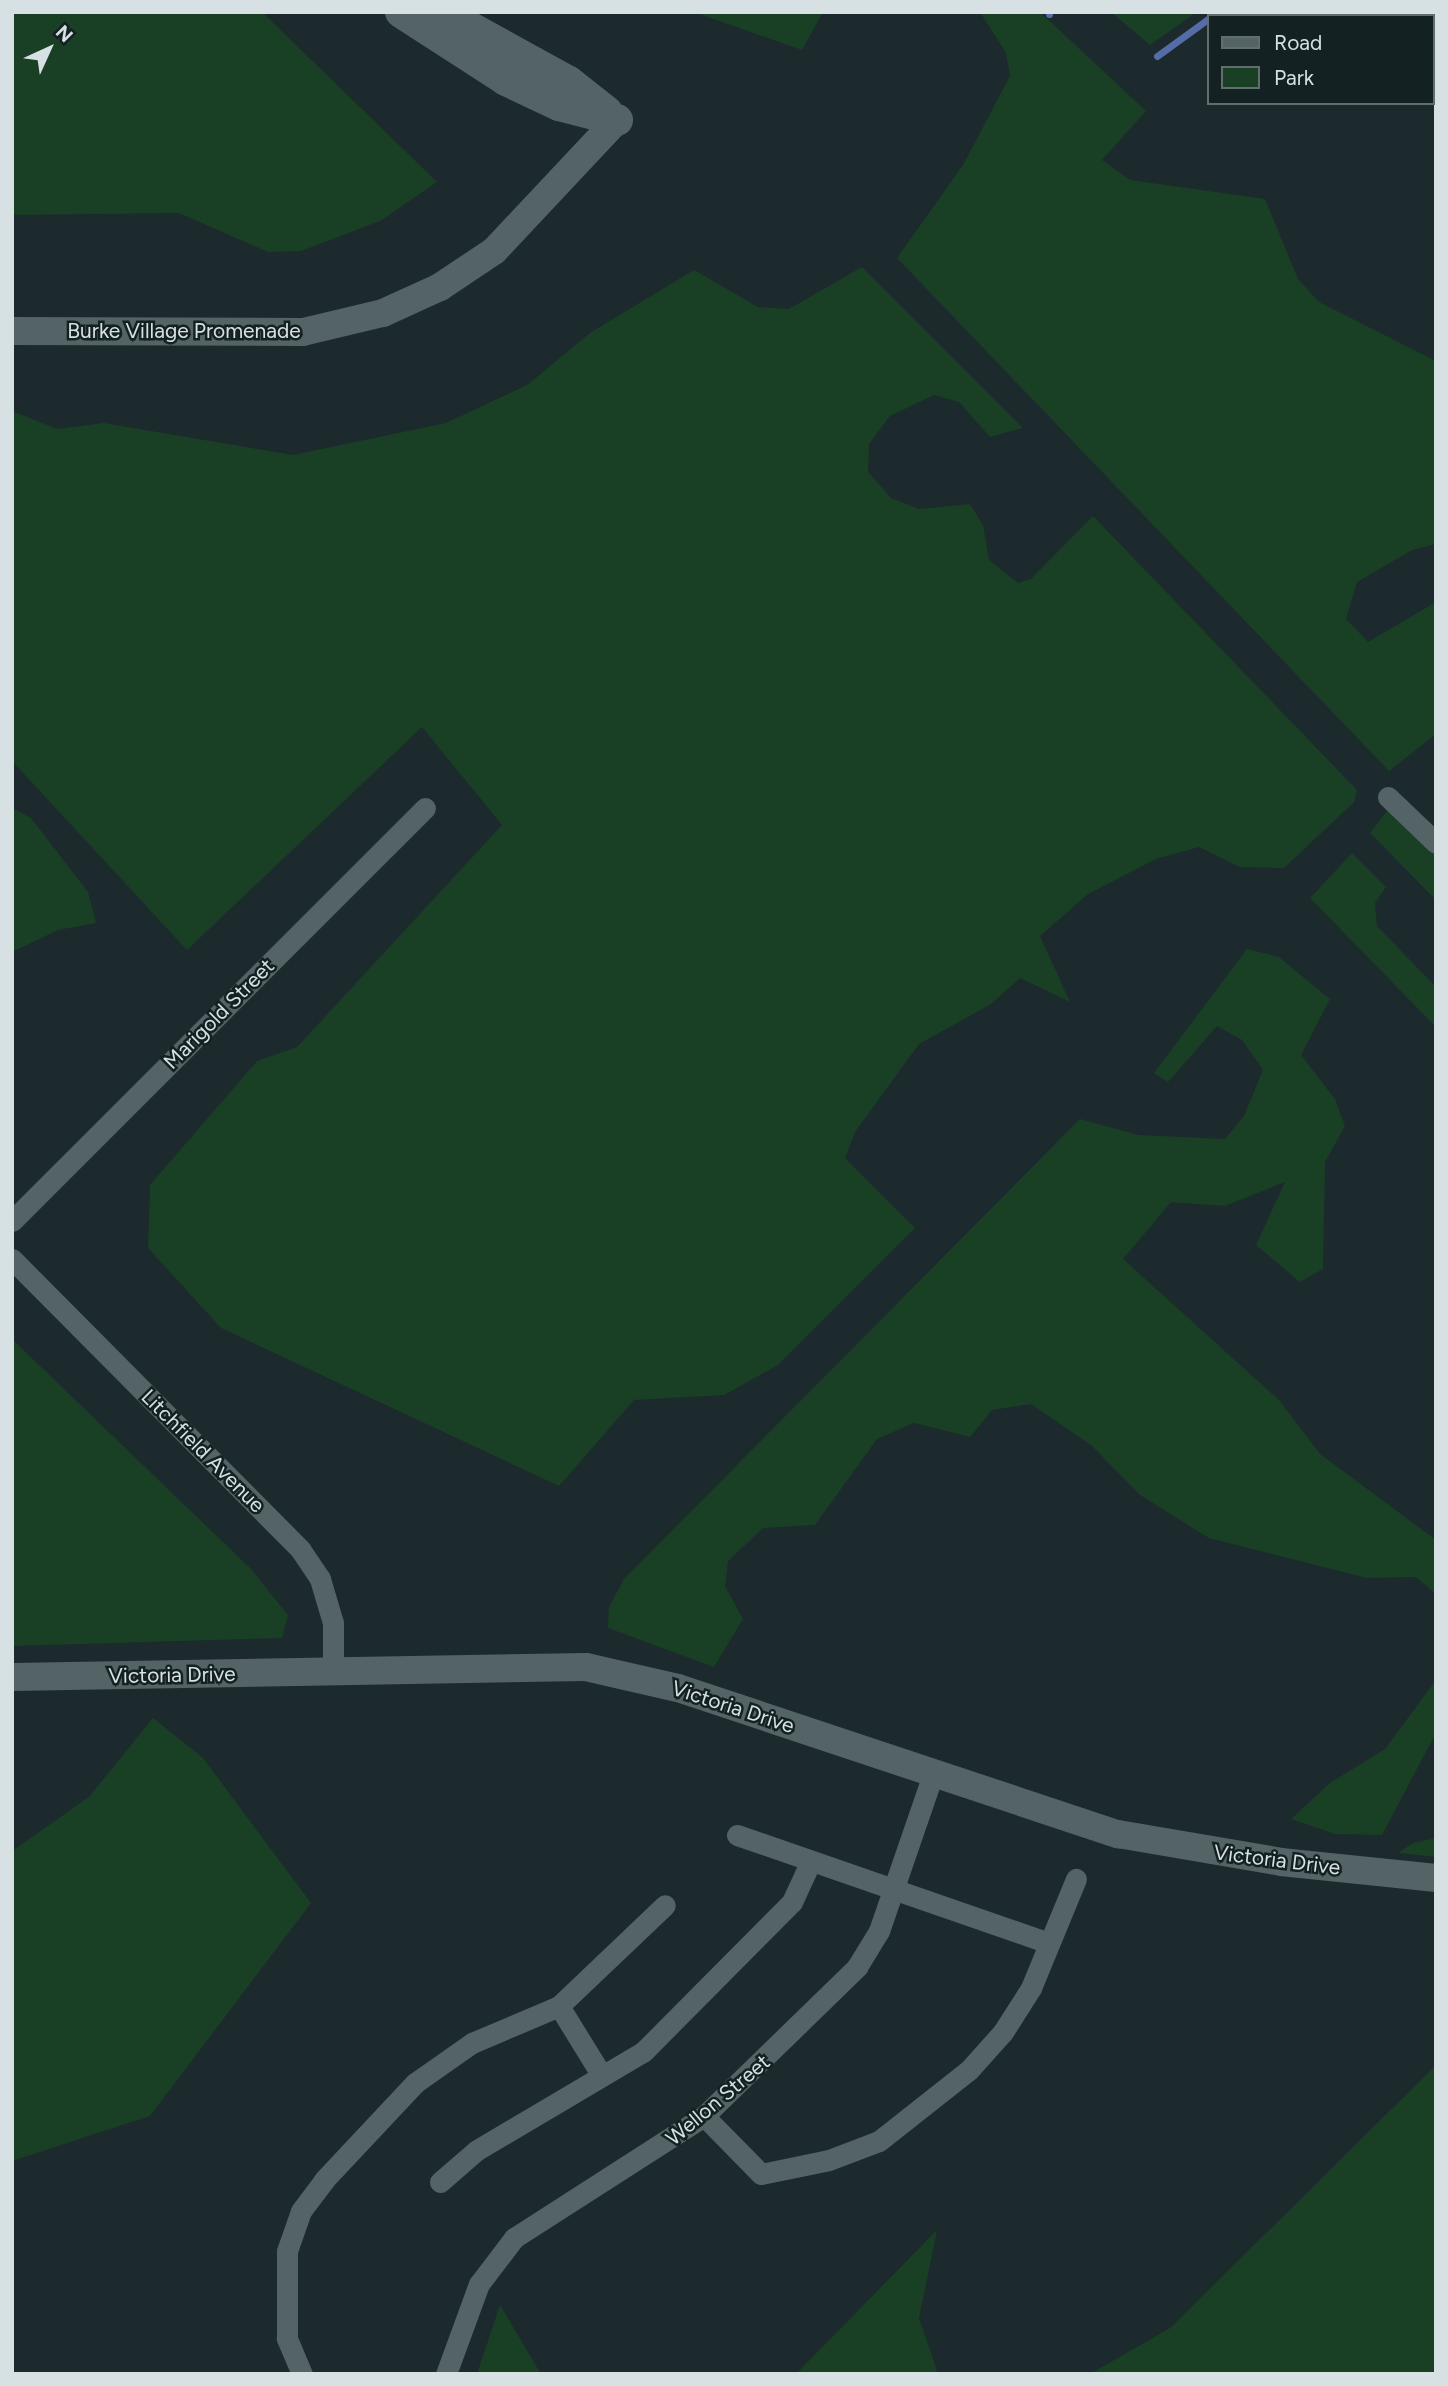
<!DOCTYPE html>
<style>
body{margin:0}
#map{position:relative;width:1448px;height:2386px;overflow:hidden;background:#1c2a2d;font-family:Figtree,sans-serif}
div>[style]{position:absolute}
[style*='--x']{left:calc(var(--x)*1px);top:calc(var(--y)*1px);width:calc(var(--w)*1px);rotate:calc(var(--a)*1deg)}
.green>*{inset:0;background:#193f25}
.stream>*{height:7px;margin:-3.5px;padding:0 3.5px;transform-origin:3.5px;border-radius:3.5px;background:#546da9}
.minor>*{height:21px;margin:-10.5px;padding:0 10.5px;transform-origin:10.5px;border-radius:10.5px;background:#536366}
.tertiary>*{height:28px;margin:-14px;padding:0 14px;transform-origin:14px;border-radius:14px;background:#536366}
.secondary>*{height:32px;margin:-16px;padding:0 16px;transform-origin:16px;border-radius:16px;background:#536366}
span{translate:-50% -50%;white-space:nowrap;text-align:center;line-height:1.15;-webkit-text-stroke:5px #132123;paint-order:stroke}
.street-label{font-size:21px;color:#d7e0e2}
.frame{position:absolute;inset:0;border:14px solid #d7e0e2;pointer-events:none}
.legend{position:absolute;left:1207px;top:14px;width:228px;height:91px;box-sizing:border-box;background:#132123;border:2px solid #616d6f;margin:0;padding:9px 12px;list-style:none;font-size:21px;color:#d7e0e2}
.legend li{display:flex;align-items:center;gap:14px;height:35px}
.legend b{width:35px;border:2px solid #616d6f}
.north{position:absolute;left:14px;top:14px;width:70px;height:70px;-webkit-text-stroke:5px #132123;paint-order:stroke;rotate:45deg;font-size:19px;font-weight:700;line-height:28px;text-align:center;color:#d7e0e2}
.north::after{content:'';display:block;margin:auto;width:24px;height:32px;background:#d7e0e2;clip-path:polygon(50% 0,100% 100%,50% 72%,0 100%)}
</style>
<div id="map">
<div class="green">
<div style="clip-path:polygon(12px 12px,262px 12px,437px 182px,380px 221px,301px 251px,268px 252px,179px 213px,12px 215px)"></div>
<div style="clip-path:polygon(694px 12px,823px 12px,802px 50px)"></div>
<div style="clip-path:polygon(980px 12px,1040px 12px,1146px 111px,1102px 160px,1130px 180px,1265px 199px,1298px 279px,1319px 302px,1436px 361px,1436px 544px,1412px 550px,1357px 582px,1346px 619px,1368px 642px,1436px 602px,1436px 734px,1389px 771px,897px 258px,963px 165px,1010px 76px,1006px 53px)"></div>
<div style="clip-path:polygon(1111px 12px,1197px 12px,1150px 45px)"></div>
<div style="clip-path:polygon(862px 267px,1023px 428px,990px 437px,959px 402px,934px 395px,890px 416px,869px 444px,868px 472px,891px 498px,919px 509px,970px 504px,983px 525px,989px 560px,1018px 583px,1031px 579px,1093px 516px,1357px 790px,1354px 802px,1284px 868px,1240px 867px,1199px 847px,1156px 859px,1088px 894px,1040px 936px,1070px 1002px,1020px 978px,991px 1004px,919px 1044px,855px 1132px,845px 1158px,915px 1228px,778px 1365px,724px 1395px,634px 1400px,559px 1486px,221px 1328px,148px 1248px,150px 1185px,257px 1061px,297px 1047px,502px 825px,422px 727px,187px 950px,12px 761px,12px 411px,57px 429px,104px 423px,293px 455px,446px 423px,527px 385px,590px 333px,694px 270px,758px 307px,789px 309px)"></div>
<div style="clip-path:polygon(1395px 801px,1436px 847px,1436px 900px,1370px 833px)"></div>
<div style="clip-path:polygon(12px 808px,31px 818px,88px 892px,96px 923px,58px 930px,12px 952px)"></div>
<div style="clip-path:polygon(1352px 853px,1386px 887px,1375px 903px,1377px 926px,1436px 987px,1436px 1027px,1310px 898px)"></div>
<div style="clip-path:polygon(1247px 949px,1279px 957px,1330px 999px,1301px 1055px,1335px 1099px,1345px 1126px,1325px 1162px,1323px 1269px,1300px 1282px,1256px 1245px,1285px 1182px,1225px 1206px,1171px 1202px,1123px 1259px,1279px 1400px,1320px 1454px,1436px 1540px,1436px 1594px,1416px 1577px,1367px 1578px,1209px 1538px,1140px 1495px,1091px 1445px,1031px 1404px,992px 1410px,970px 1437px,914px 1423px,877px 1439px,815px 1525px,763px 1528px,728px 1561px,725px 1586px,743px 1619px,714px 1667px,608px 1628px,609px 1607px,624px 1579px,1080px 1119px,1138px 1135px,1225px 1139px,1244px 1116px,1263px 1070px,1242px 1040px,1217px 1026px,1168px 1082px,1154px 1073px)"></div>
<div style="clip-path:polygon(12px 1339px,251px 1569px,288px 1615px,282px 1638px,12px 1646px)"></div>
<div style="clip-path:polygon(1436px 1680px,1436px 1733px,1382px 1835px,1335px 1834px,1291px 1819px,1330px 1783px,1385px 1749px)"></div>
<div style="clip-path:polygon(153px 1718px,203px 1758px,311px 1903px,150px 2116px,12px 2161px,12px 1851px,89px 1797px)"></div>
<div style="clip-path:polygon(1436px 1838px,1436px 1857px,1398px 1853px,1413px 1843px)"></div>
<div style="clip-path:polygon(1436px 2065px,1436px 2374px,1090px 2374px,1170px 2328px)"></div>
<div style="clip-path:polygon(937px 2230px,919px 2318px,938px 2374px,796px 2374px)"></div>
<div style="clip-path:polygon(500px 2305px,541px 2374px,477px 2374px)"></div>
</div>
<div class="stream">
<div style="--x:1049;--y:14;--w:2;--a:-90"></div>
<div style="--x:1214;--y:16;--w:5;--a:-53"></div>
<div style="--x:1157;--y:56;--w:63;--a:-36"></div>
</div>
<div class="minor">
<div style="--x:1388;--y:797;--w:66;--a:43.8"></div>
<div style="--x:12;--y:1221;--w:584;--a:-45"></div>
<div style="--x:12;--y:1259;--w:409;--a:45.2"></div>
<div style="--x:300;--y:1549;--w:36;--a:56"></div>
<div style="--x:320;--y:1579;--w:46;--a:73.5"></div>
<div style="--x:333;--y:1623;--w:51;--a:90"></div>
<div style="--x:737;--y:1835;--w:330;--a:19.1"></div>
<div style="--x:559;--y:2006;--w:82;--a:58.4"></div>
<div style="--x:704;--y:2116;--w:81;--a:45.5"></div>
<div style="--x:761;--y:2174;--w:69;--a:-11.6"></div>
<div style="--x:829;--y:2160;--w:53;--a:-20.8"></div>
<div style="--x:879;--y:2141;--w:115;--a:-38.3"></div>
<div style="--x:969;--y:2070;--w:51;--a:-48.2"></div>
<div style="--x:1003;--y:2032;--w:52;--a:-57.5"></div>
<div style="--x:1031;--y:1988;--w:118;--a:-67.6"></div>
<div style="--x:440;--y:2182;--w:49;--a:-40.9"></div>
<div style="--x:477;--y:2150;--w:193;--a:-30.6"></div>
<div style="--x:643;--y:2052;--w:211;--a:-45.2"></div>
<div style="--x:792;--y:1902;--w:43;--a:-65.2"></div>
<div style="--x:302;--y:2374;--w:39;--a:-113"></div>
<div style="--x:287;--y:2338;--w:87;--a:-90"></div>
<div style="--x:287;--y:2251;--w:42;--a:-70.7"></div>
<div style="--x:301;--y:2211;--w:39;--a:-53"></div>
<div style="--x:324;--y:2180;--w:133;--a:-46.8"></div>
<div style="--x:415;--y:2083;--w:70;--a:-35.1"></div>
<div style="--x:472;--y:2043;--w:95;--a:-23"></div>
<div style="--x:559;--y:2006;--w:146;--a:-43.6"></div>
<div style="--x:446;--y:2374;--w:96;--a:-69.9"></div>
<div style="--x:479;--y:2284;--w:58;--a:-52.7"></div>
<div style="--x:514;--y:2238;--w:226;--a:-32.7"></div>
<div style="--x:704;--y:2116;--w:214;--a:-44.2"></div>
<div style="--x:857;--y:1967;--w:42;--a:-58.6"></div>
<div style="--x:879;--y:1931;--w:166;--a:-71"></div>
</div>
<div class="tertiary">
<div style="--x:12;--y:331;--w:291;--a:0.2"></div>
<div style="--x:303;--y:332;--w:82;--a:-13.4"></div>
<div style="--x:383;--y:313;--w:63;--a:-24.5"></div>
<div style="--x:440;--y:287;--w:65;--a:-33.7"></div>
<div style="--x:494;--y:251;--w:180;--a:-46.8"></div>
<div style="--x:12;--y:1677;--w:574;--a:-1"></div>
<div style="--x:586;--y:1667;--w:94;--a:12.9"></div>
<div style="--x:678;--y:1688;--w:464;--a:18.4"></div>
<div style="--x:1118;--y:1834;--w:165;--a:9.7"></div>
<div style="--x:1281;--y:1862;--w:156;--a:5.9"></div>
</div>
<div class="secondary">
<div style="--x:401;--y:12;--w:125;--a:32.9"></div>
<div style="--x:506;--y:80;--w:59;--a:25.3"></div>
<div style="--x:559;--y:105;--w:60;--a:14.5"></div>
<div style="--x:442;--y:12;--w:145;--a:28.9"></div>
<div style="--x:569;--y:82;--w:48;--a:38.3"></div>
</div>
<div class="street-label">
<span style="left:184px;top:331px">Burke Village Promenade</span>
<span style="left:219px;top:1014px;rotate:-45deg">Marigold Street</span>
<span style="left:203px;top:1451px;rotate:45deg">Litchfield Avenue</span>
<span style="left:172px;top:1675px;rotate:-1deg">Victoria Drive</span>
<span style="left:733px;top:1707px;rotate:18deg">Victoria Drive</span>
<span style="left:1277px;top:1860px;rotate:7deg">Victoria Drive</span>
<span style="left:718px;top:2100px;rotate:-40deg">Wellon Street</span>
</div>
<div class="frame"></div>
<ul class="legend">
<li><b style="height:9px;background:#536366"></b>Road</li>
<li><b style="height:19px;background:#193f25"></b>Park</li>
</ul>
<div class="north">N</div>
</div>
